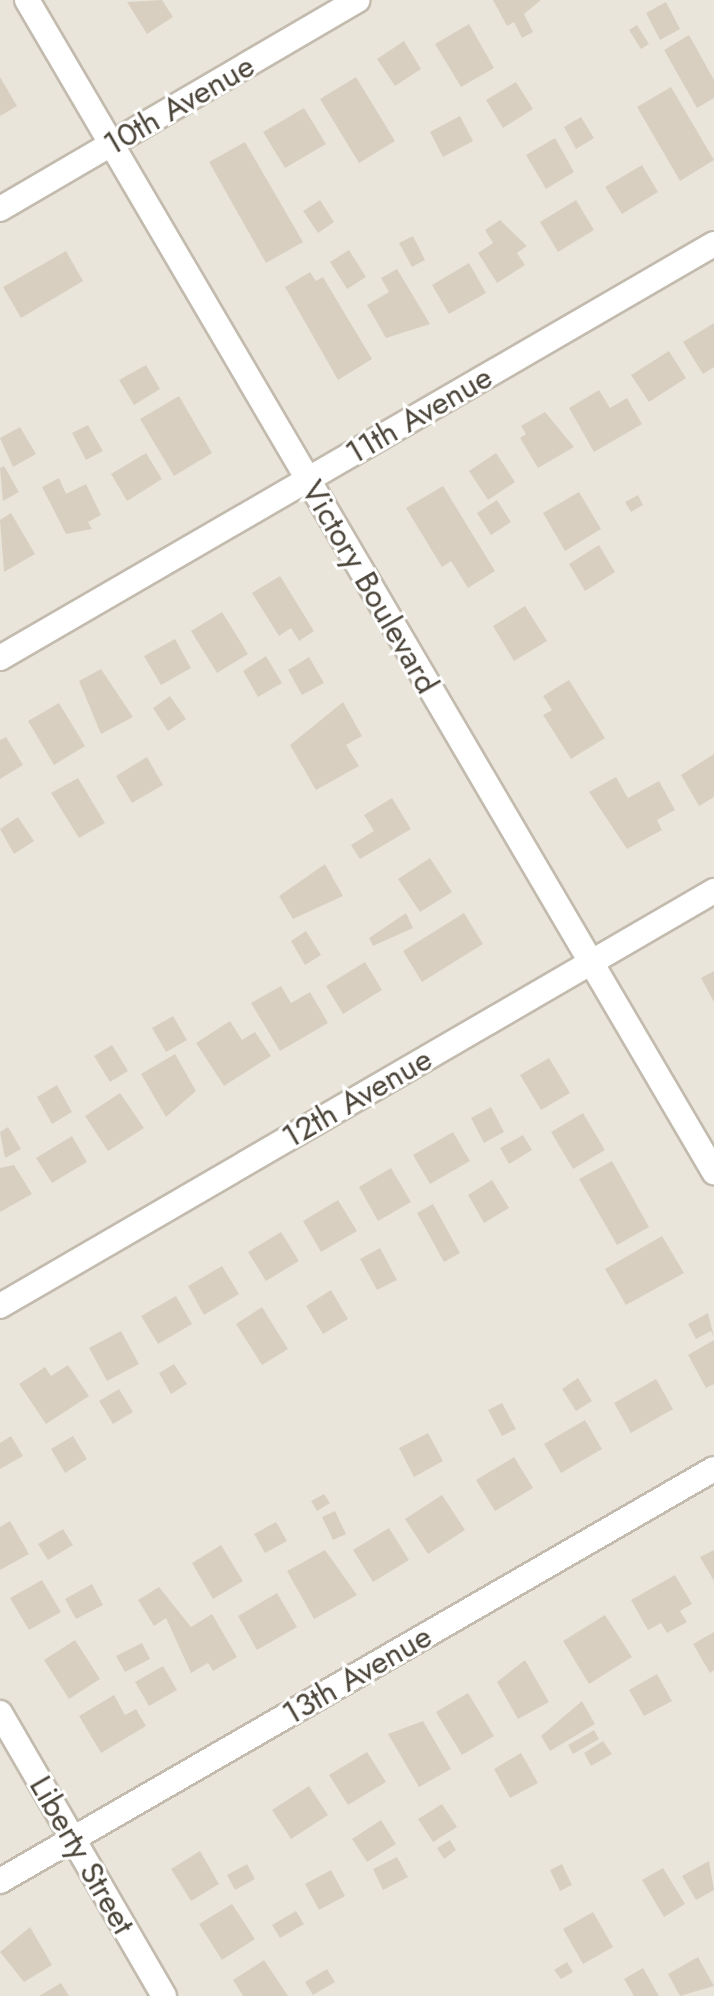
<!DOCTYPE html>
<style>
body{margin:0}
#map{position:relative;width:714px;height:1996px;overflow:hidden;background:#f6f3ec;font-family:Jost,sans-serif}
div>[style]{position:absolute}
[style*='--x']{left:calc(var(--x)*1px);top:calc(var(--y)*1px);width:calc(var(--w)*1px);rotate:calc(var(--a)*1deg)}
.residential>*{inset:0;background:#eae5da}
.building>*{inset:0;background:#d8cfc1}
.roads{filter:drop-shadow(2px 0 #c2bbae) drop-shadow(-2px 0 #c2bbae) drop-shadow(0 2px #c2bbae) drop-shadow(0 -2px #c2bbae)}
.street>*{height:24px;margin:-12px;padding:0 12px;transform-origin:12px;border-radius:12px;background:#fff}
span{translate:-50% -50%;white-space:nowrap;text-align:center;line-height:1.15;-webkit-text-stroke:6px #fff;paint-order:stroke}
.street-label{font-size:32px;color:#4b4439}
</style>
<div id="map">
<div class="residential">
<div style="clip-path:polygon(0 0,714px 0,714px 1996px,0 1996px)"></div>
</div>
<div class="building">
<div style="clip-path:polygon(162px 0,173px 17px,147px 34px,127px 2px)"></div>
<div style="clip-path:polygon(493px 0,541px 0,524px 14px,533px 32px,522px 38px,514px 22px,507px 26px)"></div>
<div style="clip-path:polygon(666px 2px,680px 29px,660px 40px,646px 13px)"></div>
<div style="clip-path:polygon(469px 24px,494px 68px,461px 87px,435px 44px)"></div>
<div style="clip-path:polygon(637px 25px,649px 44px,641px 49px,629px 30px)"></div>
<div style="clip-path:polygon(689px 35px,714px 80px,714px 98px,697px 108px,664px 50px)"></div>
<div style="clip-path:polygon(404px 41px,421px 69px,395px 86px,377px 59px)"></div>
<div style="clip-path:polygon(0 77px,17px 106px,0 116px)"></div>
<div style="clip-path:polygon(356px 77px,395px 141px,359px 163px,320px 99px)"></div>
<div style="clip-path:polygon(516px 82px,533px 109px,503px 128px,486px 100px)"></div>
<div style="clip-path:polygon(671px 87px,714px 160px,680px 181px,637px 107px)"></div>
<div style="clip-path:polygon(304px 108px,326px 144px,285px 168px,263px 132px)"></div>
<div style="clip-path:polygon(460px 116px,473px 141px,443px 157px,430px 132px)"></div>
<div style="clip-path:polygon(581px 117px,594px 138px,576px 149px,564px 127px)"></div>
<div style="clip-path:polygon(555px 138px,574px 172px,546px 189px,526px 155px)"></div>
<div style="clip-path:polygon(245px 142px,303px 242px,266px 263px,209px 162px)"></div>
<div style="clip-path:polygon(642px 165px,658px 192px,622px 214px,605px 187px)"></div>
<div style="clip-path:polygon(320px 200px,334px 222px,318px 233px,303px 211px)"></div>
<div style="clip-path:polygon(576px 200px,594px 230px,558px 252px,540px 222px)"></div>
<div style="clip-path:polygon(500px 220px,527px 246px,517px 253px,525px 265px,497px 283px,478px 253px,493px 243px,485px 230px)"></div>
<div style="clip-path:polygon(413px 236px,425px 260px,412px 267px,399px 243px)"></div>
<div style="clip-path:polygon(349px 250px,366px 277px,347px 289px,330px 262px)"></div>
<div style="clip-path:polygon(66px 251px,83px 281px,21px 318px,3px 287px)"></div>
<div style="clip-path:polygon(469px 263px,486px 293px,449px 314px,432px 285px)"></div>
<div style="clip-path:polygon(397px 269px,430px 324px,386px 338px,367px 305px,389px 292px,381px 278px)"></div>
<div style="clip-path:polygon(310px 272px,316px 281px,323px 277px,372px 359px,338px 380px,285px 287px)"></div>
<div style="clip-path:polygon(714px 323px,714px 367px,703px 374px,683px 342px)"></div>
<div style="clip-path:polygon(669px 351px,686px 378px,649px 402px,631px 375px)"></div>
<div style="clip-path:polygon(146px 365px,160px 389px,134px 405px,119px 380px)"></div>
<div style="clip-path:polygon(599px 390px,610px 408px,627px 398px,642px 424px,594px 452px,569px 408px)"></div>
<div style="clip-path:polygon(179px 396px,212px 453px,174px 476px,140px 419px)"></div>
<div style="clip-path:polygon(545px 412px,574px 447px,538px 468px,520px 438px,526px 434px,521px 426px)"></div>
<div style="clip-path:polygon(88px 425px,103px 451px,86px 460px,72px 433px)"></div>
<div style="clip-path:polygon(20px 427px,36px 454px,13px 467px,0 438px)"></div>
<div style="clip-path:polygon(146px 453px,162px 479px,127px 501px,111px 474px)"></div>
<div style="clip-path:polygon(496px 453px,515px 482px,488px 500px,469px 471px)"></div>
<div style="clip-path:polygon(4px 466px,19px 492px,3px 501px,0 468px)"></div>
<div style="clip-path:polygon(59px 478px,66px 494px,86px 484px,101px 515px,88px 522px,92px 529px,66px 534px,42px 487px)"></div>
<div style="clip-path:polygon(443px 486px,495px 571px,468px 588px,451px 561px,442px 567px,406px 508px)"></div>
<div style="clip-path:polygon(579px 492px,601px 529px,565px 551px,543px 513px)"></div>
<div style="clip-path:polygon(638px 495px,643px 505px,631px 512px,625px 502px)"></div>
<div style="clip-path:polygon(497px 500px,511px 522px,491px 535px,477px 513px)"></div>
<div style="clip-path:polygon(11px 513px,35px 554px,4px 572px,0 520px)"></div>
<div style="clip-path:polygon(599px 545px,615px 572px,585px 591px,569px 564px)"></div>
<div style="clip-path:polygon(280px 576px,314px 631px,299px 641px,291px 628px,279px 636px,252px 593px)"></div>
<div style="clip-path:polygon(525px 606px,547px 641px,514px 661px,493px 626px)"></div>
<div style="clip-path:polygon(222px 612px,248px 654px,217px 673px,191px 631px)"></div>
<div style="clip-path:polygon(175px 639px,191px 668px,161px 685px,144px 656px)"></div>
<div style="clip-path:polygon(266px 656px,282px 683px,258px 697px,243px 671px)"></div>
<div style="clip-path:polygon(309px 657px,324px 683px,302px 695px,288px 670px)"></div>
<div style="clip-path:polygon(101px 669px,133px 717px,101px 734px,79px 681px)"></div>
<div style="clip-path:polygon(569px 680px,605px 738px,571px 759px,543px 715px,552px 710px,543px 696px)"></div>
<div style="clip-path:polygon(170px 696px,186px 719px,168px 731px,153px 708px)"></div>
<div style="clip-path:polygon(343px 702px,362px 736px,346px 745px,359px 766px,316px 790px,290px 745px)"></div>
<div style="clip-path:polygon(59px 703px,85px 746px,54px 765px,28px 721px)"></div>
<div style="clip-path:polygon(6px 737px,23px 765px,0 779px,0 740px)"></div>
<div style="clip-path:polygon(714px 754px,714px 797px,699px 806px,681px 775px)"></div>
<div style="clip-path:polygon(147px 757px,163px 785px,132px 803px,116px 776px)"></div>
<div style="clip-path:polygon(616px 777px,628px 798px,659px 781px,675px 810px,657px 820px,662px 830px,627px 849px,589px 792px)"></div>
<div style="clip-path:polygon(78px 778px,105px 823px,79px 838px,51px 793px)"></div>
<div style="clip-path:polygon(392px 798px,411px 829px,360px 859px,351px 845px,374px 831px,364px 815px)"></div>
<div style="clip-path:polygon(18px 817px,34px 841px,14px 854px,0 829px)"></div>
<div style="clip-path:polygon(430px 858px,452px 892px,420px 912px,398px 879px)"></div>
<div style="clip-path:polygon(325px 864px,343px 896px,293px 919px,279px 896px)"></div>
<div style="clip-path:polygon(406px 913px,413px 928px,373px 946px,369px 938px)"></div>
<div style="clip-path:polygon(464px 913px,483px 944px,422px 982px,403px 951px)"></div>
<div style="clip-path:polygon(306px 931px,321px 955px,305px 965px,291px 941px)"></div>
<div style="clip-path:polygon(365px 962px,382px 990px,343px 1014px,326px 986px)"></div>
<div style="clip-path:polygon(714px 971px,714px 1002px,701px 978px)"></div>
<div style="clip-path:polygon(281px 986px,291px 1003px,310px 992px,328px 1023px,280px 1051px,251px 1003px)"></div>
<div style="clip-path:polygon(173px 1016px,187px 1040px,166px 1052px,152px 1028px)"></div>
<div style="clip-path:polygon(230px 1021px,242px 1040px,255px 1032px,271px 1056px,224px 1086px,196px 1043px)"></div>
<div style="clip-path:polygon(112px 1045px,128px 1071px,110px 1082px,94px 1056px)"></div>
<div style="clip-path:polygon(175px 1054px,196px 1091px,166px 1117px,141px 1074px)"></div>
<div style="clip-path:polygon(549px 1058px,570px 1093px,541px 1110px,520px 1075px)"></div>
<div style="clip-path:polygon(57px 1085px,72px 1112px,52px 1124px,37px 1097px)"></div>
<div style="clip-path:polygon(120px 1093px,144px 1128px,108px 1151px,85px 1116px)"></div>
<div style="clip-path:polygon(491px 1107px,504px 1132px,484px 1143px,471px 1118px)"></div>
<div style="clip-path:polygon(583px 1113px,605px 1150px,573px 1169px,551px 1132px)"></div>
<div style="clip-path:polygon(8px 1127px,21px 1149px,5px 1158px,0 1132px)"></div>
<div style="clip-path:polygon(453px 1132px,470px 1161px,430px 1184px,413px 1155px)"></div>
<div style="clip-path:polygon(523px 1135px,532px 1150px,509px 1164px,500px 1148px)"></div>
<div style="clip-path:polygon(72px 1136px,87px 1162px,52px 1183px,36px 1158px)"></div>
<div style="clip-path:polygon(612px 1161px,649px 1227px,617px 1245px,579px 1179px)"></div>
<div style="clip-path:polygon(14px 1165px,32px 1194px,0 1212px,0 1168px)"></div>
<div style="clip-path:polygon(391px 1168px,411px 1202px,378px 1221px,359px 1187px)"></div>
<div style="clip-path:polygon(492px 1180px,509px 1208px,484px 1223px,468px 1195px)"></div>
<div style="clip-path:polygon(338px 1200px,357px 1231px,321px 1252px,303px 1221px)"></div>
<div style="clip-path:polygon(433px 1204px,460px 1253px,444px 1262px,417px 1213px)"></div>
<div style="clip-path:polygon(281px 1232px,299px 1261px,266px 1281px,248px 1252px)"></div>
<div style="clip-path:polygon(662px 1236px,684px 1273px,626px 1305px,605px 1269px)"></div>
<div style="clip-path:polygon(380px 1248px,397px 1280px,377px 1290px,360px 1259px)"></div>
<div style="clip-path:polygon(222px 1266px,239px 1294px,204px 1315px,188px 1286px)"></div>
<div style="clip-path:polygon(331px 1290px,348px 1319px,323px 1334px,306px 1306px)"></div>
<div style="clip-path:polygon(176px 1296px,192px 1324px,158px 1344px,141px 1316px)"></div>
<div style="clip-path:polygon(262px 1307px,288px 1349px,262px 1365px,236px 1324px)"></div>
<div style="clip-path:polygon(708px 1313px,714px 1337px,711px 1331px,696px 1339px,688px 1324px)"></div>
<div style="clip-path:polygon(121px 1331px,139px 1364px,107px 1381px,89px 1348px)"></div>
<div style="clip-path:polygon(714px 1340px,714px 1384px,706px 1388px,688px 1355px)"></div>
<div style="clip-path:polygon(174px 1364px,187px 1384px,171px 1394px,159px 1373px)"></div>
<div style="clip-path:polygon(68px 1365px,89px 1396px,46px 1424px,19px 1384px,45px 1367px,51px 1376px)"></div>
<div style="clip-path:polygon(578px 1378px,592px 1401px,576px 1411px,562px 1389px)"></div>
<div style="clip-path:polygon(656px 1379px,673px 1409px,631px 1433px,614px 1403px)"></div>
<div style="clip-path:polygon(119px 1389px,133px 1412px,113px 1424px,99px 1401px)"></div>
<div style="clip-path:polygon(502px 1403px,516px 1429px,502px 1436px,488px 1410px)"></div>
<div style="clip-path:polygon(585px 1420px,602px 1449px,561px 1473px,544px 1444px)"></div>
<div style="clip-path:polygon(428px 1433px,443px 1461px,414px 1477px,399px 1448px)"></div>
<div style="clip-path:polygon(11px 1436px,23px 1456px,0 1469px,0 1443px)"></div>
<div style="clip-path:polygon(73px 1436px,87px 1459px,65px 1473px,51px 1449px)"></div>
<div style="clip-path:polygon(514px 1457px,533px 1488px,495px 1511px,476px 1480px)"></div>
<div style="clip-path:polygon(324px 1494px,330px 1503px,317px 1511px,311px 1501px)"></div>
<div style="clip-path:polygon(442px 1495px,465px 1530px,428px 1554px,405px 1519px)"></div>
<div style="clip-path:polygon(335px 1511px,346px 1534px,333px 1540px,322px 1517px)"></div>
<div style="clip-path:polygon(10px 1521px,29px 1554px,0 1570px,0 1527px)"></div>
<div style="clip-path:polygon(276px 1522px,287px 1541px,265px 1553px,254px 1534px)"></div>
<div style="clip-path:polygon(389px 1528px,409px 1560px,373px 1582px,353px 1550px)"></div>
<div style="clip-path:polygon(63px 1529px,73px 1545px,48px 1560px,38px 1544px)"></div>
<div style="clip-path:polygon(221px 1545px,243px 1581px,213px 1599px,192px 1563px)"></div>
<div style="clip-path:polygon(325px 1550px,357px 1595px,314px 1619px,287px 1571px)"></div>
<div style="clip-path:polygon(714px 1550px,714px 1581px,700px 1557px)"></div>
<div style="clip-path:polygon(675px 1575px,692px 1604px,680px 1611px,687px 1622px,667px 1633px,661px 1623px,648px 1630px,631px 1600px)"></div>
<div style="clip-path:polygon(42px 1580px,61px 1612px,29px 1630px,10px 1598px)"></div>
<div style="clip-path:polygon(92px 1584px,103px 1605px,76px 1619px,65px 1599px)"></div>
<div style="clip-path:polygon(159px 1587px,191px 1627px,212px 1614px,237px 1657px,213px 1671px,208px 1663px,191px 1673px,166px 1618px,154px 1626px,138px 1600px)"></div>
<div style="clip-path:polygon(277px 1593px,297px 1627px,257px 1650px,238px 1616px)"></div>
<div style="clip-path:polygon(605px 1615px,632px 1657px,589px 1684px,563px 1641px)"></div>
<div style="clip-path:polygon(714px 1632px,714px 1670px,710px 1673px,693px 1644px)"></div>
<div style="clip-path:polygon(75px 1640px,100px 1679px,69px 1699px,44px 1660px)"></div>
<div style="clip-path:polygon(142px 1643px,150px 1659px,125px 1672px,116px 1656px)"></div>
<div style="clip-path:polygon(525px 1660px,549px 1702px,518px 1719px,497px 1682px)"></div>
<div style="clip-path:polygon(163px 1666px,177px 1690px,149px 1706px,135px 1682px)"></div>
<div style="clip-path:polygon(657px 1674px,672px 1701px,644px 1716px,629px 1690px)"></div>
<div style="clip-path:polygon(468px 1693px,494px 1736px,462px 1755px,436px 1712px)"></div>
<div style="clip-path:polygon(114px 1695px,125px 1715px,136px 1709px,146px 1726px,101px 1753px,79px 1716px)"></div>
<div style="clip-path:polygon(582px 1701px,595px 1724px,550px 1751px,541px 1736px)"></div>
<div style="clip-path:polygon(423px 1721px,451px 1769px,419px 1787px,388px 1734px)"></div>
<div style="clip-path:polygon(594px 1730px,599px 1739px,573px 1754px,568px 1745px)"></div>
<div style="clip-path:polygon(603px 1741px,612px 1754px,591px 1766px,584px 1753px)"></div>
<div style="clip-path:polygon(367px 1752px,386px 1782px,348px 1805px,329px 1775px)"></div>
<div style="clip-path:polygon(521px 1753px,538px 1783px,510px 1798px,494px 1769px)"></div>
<div style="clip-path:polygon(309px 1786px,328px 1815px,291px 1839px,272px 1810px)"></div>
<div style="clip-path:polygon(442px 1804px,457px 1827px,433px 1842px,418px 1819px)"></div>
<div style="clip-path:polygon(381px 1820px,396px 1844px,367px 1862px,352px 1839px)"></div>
<div style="clip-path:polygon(450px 1840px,456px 1850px,444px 1859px,437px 1848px)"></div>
<div style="clip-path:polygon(200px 1851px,219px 1884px,191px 1901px,171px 1869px)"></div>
<div style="clip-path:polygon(397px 1857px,408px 1877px,383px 1890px,373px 1869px)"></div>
<div style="clip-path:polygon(709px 1861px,714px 1890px,696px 1900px,682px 1876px)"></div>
<div style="clip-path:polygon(247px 1864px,255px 1879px,235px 1890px,227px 1875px)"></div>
<div style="clip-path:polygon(562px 1864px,572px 1885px,560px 1891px,550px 1870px)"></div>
<div style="clip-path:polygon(663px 1868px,685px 1904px,664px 1917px,642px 1880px)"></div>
<div style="clip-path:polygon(331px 1870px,345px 1896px,319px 1910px,305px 1884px)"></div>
<div style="clip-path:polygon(232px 1904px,255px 1939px,222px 1960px,199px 1924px)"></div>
<div style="clip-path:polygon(296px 1911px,304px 1924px,280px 1938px,272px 1925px)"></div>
<div style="clip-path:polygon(593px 1912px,613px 1947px,583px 1964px,563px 1929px)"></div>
<div style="clip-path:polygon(30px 1927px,52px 1965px,24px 1982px,0 1952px)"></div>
<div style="clip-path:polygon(698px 1957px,714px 1986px,680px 1996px,668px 1974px)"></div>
<div style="clip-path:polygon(264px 1960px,288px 1996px,243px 1996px,233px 1980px)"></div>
<div style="clip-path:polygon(567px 1962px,573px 1972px,561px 1979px,554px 1970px)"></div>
<div style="clip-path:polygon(643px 1968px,659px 1996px,634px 1996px,624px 1979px)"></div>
<div style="clip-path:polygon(327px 1969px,335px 1982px,313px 1995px,305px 1982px)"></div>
<div style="clip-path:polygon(61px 1983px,69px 1996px,39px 1996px)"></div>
</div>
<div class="roads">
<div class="street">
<div style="--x:27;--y:0;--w:1359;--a:59.62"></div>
<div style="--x:0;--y:209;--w:414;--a:-30.3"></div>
<div style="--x:0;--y:658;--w:825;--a:-30.11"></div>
<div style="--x:0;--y:1306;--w:826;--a:-30.17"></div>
<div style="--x:0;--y:1713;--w:327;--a:59.9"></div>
<div style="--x:0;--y:1881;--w:824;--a:-29.99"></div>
</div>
</div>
<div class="street-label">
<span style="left:179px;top:105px;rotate:-30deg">10th Avenue</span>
<span style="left:419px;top:415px;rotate:-30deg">11th Avenue</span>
<span style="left:370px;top:587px;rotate:60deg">Victory Boulevard</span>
<span style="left:357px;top:1098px;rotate:-30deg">12th Avenue</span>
<span style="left:357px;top:1675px;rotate:-30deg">13th Avenue</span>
<span style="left:82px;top:1855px;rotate:60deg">Liberty Street</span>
</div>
</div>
